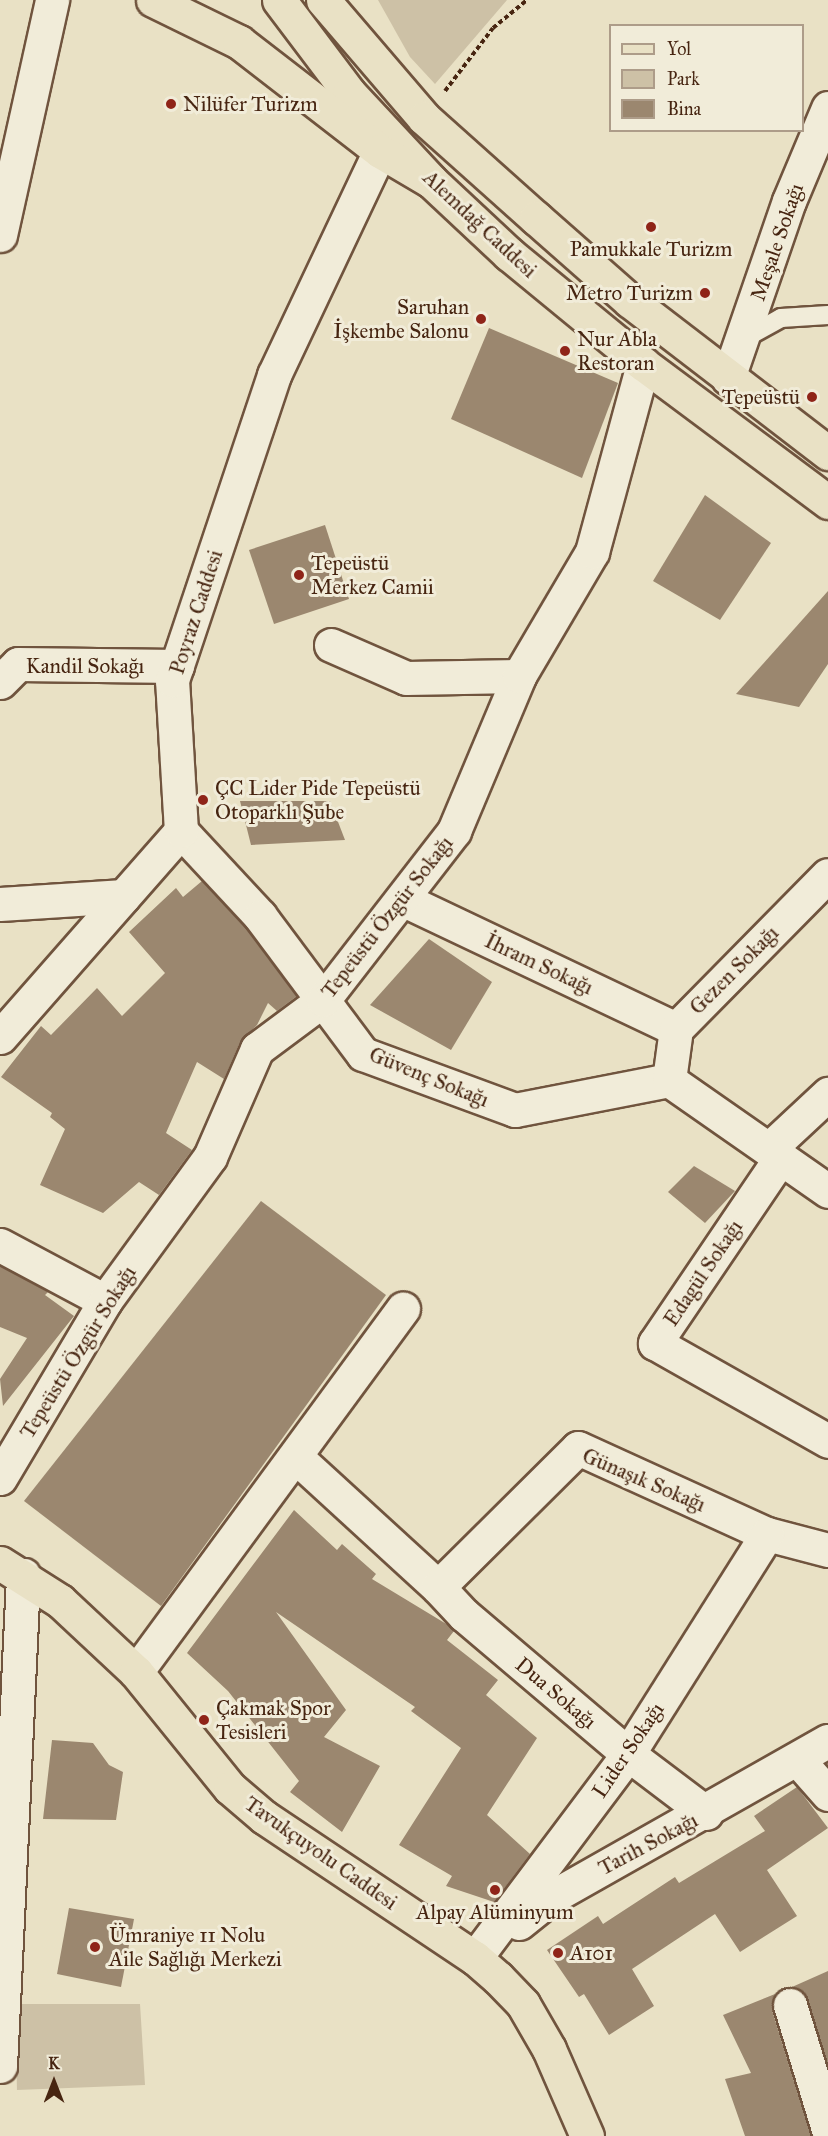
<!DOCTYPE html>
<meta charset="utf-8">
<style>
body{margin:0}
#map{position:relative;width:828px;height:2136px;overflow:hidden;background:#e9e1c5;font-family:"IM FELL Great Primer",serif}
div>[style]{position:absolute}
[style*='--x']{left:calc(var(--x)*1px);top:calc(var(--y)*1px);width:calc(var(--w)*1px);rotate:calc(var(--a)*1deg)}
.green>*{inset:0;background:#cdc1a6}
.building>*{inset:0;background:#9b876f}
.path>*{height:4px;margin-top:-2px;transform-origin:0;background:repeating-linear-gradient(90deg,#472511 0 4.5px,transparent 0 7.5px)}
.roads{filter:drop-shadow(2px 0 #70543e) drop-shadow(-2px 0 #70543e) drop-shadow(0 2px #70543e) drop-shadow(0 -2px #70543e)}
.lane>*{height:18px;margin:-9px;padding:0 9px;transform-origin:9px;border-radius:9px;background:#f1ecd9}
.street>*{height:33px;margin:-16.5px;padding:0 16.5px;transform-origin:16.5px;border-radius:16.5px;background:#f1ecd9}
.primary>*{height:33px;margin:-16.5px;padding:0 16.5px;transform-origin:16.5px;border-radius:16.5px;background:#e9e1c5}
.highway>*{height:33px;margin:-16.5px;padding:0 16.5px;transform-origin:16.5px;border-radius:16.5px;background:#e9e1c5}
.dots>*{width:16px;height:16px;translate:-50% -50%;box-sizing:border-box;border:3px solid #f1ecd9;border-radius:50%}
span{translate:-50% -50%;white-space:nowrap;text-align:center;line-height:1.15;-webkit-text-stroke:6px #f1ecd9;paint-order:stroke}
.poi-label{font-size:21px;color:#472511}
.left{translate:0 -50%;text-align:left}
.right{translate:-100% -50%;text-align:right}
.street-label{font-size:21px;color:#472511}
.legend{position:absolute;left:609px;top:24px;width:195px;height:108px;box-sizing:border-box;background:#f1ecd9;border:2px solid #ad9c89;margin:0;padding:8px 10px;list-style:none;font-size:18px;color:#472511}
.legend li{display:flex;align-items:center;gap:12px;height:30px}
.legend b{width:30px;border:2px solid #ad9c89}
.north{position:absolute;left:24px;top:2052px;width:60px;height:60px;-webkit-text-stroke:4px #f1ecd9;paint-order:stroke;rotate:0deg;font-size:16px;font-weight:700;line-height:24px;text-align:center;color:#472511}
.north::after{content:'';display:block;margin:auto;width:21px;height:27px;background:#472511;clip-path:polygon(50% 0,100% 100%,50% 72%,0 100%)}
</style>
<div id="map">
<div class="green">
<div style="clip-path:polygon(378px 0,507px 0,435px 84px,410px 57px)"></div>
<div style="clip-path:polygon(15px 2004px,140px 2004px,145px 2085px,17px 2090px)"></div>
</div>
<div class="building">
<div style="clip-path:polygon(489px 328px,618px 383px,582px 478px,451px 419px)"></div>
<div style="clip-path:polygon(705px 495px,771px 543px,720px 620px,653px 581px)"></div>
<div style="clip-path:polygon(325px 525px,349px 599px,274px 624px,249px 550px)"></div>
<div style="clip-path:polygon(828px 591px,828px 664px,799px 707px,736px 694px)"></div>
<div style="clip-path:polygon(240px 801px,330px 801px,345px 840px,251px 845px)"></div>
<div style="clip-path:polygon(202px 881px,246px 928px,297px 996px,277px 1011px,268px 1003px,257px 1025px,240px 1042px,224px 1079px,197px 1062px,166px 1133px,192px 1150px,159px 1195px,139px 1182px,103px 1213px,40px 1185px,65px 1129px,50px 1117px,52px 1113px,1px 1077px,41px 1026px,51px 1035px,97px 988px,122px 1016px,165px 973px,129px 932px,176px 888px,183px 897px)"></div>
<div style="clip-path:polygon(429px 939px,492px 982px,451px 1050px,370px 1005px)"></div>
<div style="clip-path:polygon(694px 1166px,735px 1191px,705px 1223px,668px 1192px)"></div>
<div style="clip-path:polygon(261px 1201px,386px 1295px,161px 1606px,24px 1501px)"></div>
<div style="clip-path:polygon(0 1266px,48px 1292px,45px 1295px,74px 1316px,3px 1406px,0 1379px,27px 1338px,0 1327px)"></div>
<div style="clip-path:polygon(294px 1510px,337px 1550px,342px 1544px,376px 1574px,372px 1579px,448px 1625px,454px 1631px,447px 1640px,498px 1680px,486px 1695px,537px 1738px,487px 1815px,530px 1854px,494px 1902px,446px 1886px,452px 1876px,399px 1845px,461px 1748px,411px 1711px,415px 1707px,276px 1612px,346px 1710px,324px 1737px,380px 1766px,342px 1832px,290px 1792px,299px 1781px,228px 1691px,187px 1653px)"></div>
<div style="clip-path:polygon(52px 1740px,93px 1743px,109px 1765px,123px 1772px,116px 1820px,43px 1819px)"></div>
<div style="clip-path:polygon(797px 1787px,828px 1828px,767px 1870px,797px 1916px,740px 1952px,715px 1914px,632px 1969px,654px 2006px,609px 2035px,584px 1994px,579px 1997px,547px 1950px,598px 1916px,603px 1924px,675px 1877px,679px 1883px,765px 1831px,754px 1816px)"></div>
<div style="clip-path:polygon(69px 1908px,134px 1919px,121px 1987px,57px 1974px)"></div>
<div style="clip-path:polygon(828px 1971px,828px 2065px,808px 1999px,792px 1987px)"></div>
<div style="clip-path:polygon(775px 1994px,772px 2010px,811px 2136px,745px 2136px,725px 2079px,751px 2073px,723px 2015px)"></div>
</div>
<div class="path">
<div style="--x:445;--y:91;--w:79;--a:-52.7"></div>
<div style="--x:493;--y:28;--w:44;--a:-39.5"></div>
</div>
<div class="roads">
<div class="lane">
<div style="--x:745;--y:338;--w:41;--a:-29.1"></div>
<div style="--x:781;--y:318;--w:47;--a:-3.7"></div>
</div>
<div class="street">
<div style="--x:0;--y:235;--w:241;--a:-77.5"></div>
<div style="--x:728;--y:378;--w:187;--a:-71"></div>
<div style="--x:789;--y:201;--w:101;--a:-67.2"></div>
<div style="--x:331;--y:645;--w:82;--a:23.7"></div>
<div style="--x:406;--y:678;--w:113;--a:-1"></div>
<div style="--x:0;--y:682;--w:25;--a:-45"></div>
<div style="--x:18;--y:664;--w:159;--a:0.7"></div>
<div style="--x:181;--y:831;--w:116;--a:47.1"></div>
<div style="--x:260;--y:916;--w:172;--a:53.3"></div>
<div style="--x:363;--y:1054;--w:162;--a:20.2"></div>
<div style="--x:515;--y:1110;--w:157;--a:-11"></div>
<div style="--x:402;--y:899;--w:303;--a:25.4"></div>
<div style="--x:0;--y:904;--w:124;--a:-3.7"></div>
<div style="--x:0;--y:1037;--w:274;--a:-48.7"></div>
<div style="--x:181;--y:831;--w:151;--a:-93.4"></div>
<div style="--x:172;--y:680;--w:322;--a:-71.5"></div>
<div style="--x:274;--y:375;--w:248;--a:-64.7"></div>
<div style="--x:669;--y:1080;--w:51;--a:-82.2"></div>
<div style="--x:676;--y:1029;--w:216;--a:-45.4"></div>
<div style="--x:669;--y:1080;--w:194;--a:34.9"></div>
<div style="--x:769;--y:1149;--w:81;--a:-43"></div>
<div style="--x:781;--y:1157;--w:225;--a:124.1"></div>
<div style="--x:655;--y:1343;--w:199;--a:29.5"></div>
<div style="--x:0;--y:1245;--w:119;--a:28.1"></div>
<div style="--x:296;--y:1457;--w:193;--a:42.5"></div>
<div style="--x:0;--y:1478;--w:206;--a:-59.3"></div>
<div style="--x:105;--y:1301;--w:178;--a:-53.9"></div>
<div style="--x:210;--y:1157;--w:118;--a:-66.5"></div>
<div style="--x:257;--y:1049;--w:82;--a:-36.6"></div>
<div style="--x:323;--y:1000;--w:214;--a:-52.2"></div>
<div style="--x:454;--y:831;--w:168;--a:-67.2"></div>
<div style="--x:519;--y:676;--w:144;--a:-59.5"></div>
<div style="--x:592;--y:552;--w:195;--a:-74.8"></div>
<div style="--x:136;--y:1672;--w:451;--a:-53.7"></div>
<div style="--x:799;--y:1761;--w:44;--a:48.7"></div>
<div style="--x:706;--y:1813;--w:98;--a:-142.9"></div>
<div style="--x:628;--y:1754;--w:215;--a:-139.7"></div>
<div style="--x:464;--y:1615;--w:38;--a:-133"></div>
<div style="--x:438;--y:1587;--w:197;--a:-44.8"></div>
<div style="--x:578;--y:1448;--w:208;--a:24.5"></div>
<div style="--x:767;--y:1534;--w:63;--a:14.7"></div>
<div style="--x:519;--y:1923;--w:40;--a:-39"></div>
<div style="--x:550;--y:1898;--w:319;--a:-29.5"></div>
<div style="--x:475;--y:1958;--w:255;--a:-53.1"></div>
<div style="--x:628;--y:1754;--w:260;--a:-57.7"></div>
<div style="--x:790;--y:2005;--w:130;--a:73"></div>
<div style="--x:0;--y:2066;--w:492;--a:-87.3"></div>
</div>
<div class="primary">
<div style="--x:279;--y:0;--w:116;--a:53"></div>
<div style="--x:349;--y:93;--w:120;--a:47"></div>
<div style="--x:431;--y:181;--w:107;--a:43.1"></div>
<div style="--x:509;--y:254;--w:173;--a:39.4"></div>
<div style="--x:643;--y:364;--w:231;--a:36.7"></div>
<div style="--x:323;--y:0;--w:155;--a:49.4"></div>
<div style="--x:424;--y:118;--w:150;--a:41.8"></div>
<div style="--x:536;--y:218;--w:125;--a:41.4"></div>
<div style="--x:630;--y:301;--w:250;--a:37.5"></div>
<div style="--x:0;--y:1563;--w:71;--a:32.3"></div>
<div style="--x:60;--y:1601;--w:104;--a:43.1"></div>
<div style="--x:136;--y:1672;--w:149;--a:51"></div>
<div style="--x:230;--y:1788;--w:45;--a:40.5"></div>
<div style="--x:264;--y:1817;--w:254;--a:33.8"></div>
<div style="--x:475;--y:1958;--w:30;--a:41"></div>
<div style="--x:498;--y:1978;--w:36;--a:46"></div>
<div style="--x:523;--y:2004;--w:52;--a:60"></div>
<div style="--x:549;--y:2049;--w:95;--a:66.4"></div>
</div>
<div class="highway">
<div style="--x:153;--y:0;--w:96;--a:26"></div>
<div style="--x:239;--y:42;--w:178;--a:37.7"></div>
<div style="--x:380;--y:151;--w:59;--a:30.5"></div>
</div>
</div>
<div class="dots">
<div style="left:171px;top:104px;background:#8f2418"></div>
<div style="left:651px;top:227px;background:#8f2418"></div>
<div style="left:705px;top:293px;background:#8f2418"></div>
<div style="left:481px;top:319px;background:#8f2418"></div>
<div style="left:565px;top:351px;background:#8f2418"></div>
<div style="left:812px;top:397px;background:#8f2418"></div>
<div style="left:299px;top:575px;background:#8f2418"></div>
<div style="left:203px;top:800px;background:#8f2418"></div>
<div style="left:204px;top:1720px;background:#8f2418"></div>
<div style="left:495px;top:1890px;background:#8f2418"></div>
<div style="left:95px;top:1947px;background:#8f2418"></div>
<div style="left:558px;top:1953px;background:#8f2418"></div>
</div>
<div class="poi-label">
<span class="left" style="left:183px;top:104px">Nilüfer Turizm</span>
<span style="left:651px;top:249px">Pamukkale Turizm</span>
<span class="right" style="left:693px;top:293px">Metro Turizm</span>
<span class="right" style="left:469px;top:319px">Saruhan<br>İşkembe Salonu</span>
<span class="left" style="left:577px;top:351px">Nur Abla<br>Restoran</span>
<span class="right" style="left:800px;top:397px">Tepeüstü</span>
<span class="left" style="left:311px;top:575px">Tepeüstü<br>Merkez Camii</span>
<span class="left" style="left:215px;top:800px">ÇC Lider Pide Tepeüstü<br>Otoparklı Şube</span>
<span class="left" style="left:216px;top:1720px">Çakmak Spor<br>Tesisleri</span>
<span style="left:495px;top:1912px">Alpay Alüminyum</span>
<span class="left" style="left:109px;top:1947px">Ümraniye 11 Nolu<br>Aile Sağlığı Merkezi</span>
<span class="left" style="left:570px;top:1953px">A101</span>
</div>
<div class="street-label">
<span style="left:480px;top:224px;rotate:43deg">Alemdağ Caddesi</span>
<span style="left:777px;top:242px;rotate:-71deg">Meşale Sokağı</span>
<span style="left:196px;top:612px;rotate:-72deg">Poyraz Caddesi</span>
<span style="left:85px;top:666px">Kandil Sokağı</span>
<span style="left:387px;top:917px;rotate:-52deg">Tepeüstü Özgür Sokağı</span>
<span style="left:539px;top:964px;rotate:25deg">İhram Sokağı</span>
<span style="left:734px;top:970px;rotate:-45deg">Gezen Sokağı</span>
<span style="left:429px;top:1077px;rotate:22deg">Güvenç Sokağı</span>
<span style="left:703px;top:1273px;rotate:-56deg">Edagül Sokağı</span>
<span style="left:78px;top:1352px;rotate:-58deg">Tepeüstü Özgür Sokağı</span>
<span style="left:644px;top:1480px;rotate:23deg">Günaşık Sokağı</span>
<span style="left:556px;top:1693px;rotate:40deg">Dua Sokağı</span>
<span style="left:628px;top:1750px;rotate:-56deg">Lider Sokağı</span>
<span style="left:648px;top:1844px;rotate:-28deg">Tarih Sokağı</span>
<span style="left:321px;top:1853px;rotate:35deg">Tavukçuyolu Caddesi</span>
</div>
<ul class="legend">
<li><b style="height:8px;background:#e9e1c5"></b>Yol</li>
<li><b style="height:16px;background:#cdc1a6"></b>Park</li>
<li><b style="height:16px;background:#9b876f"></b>Bina</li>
</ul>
<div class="north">K</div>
</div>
